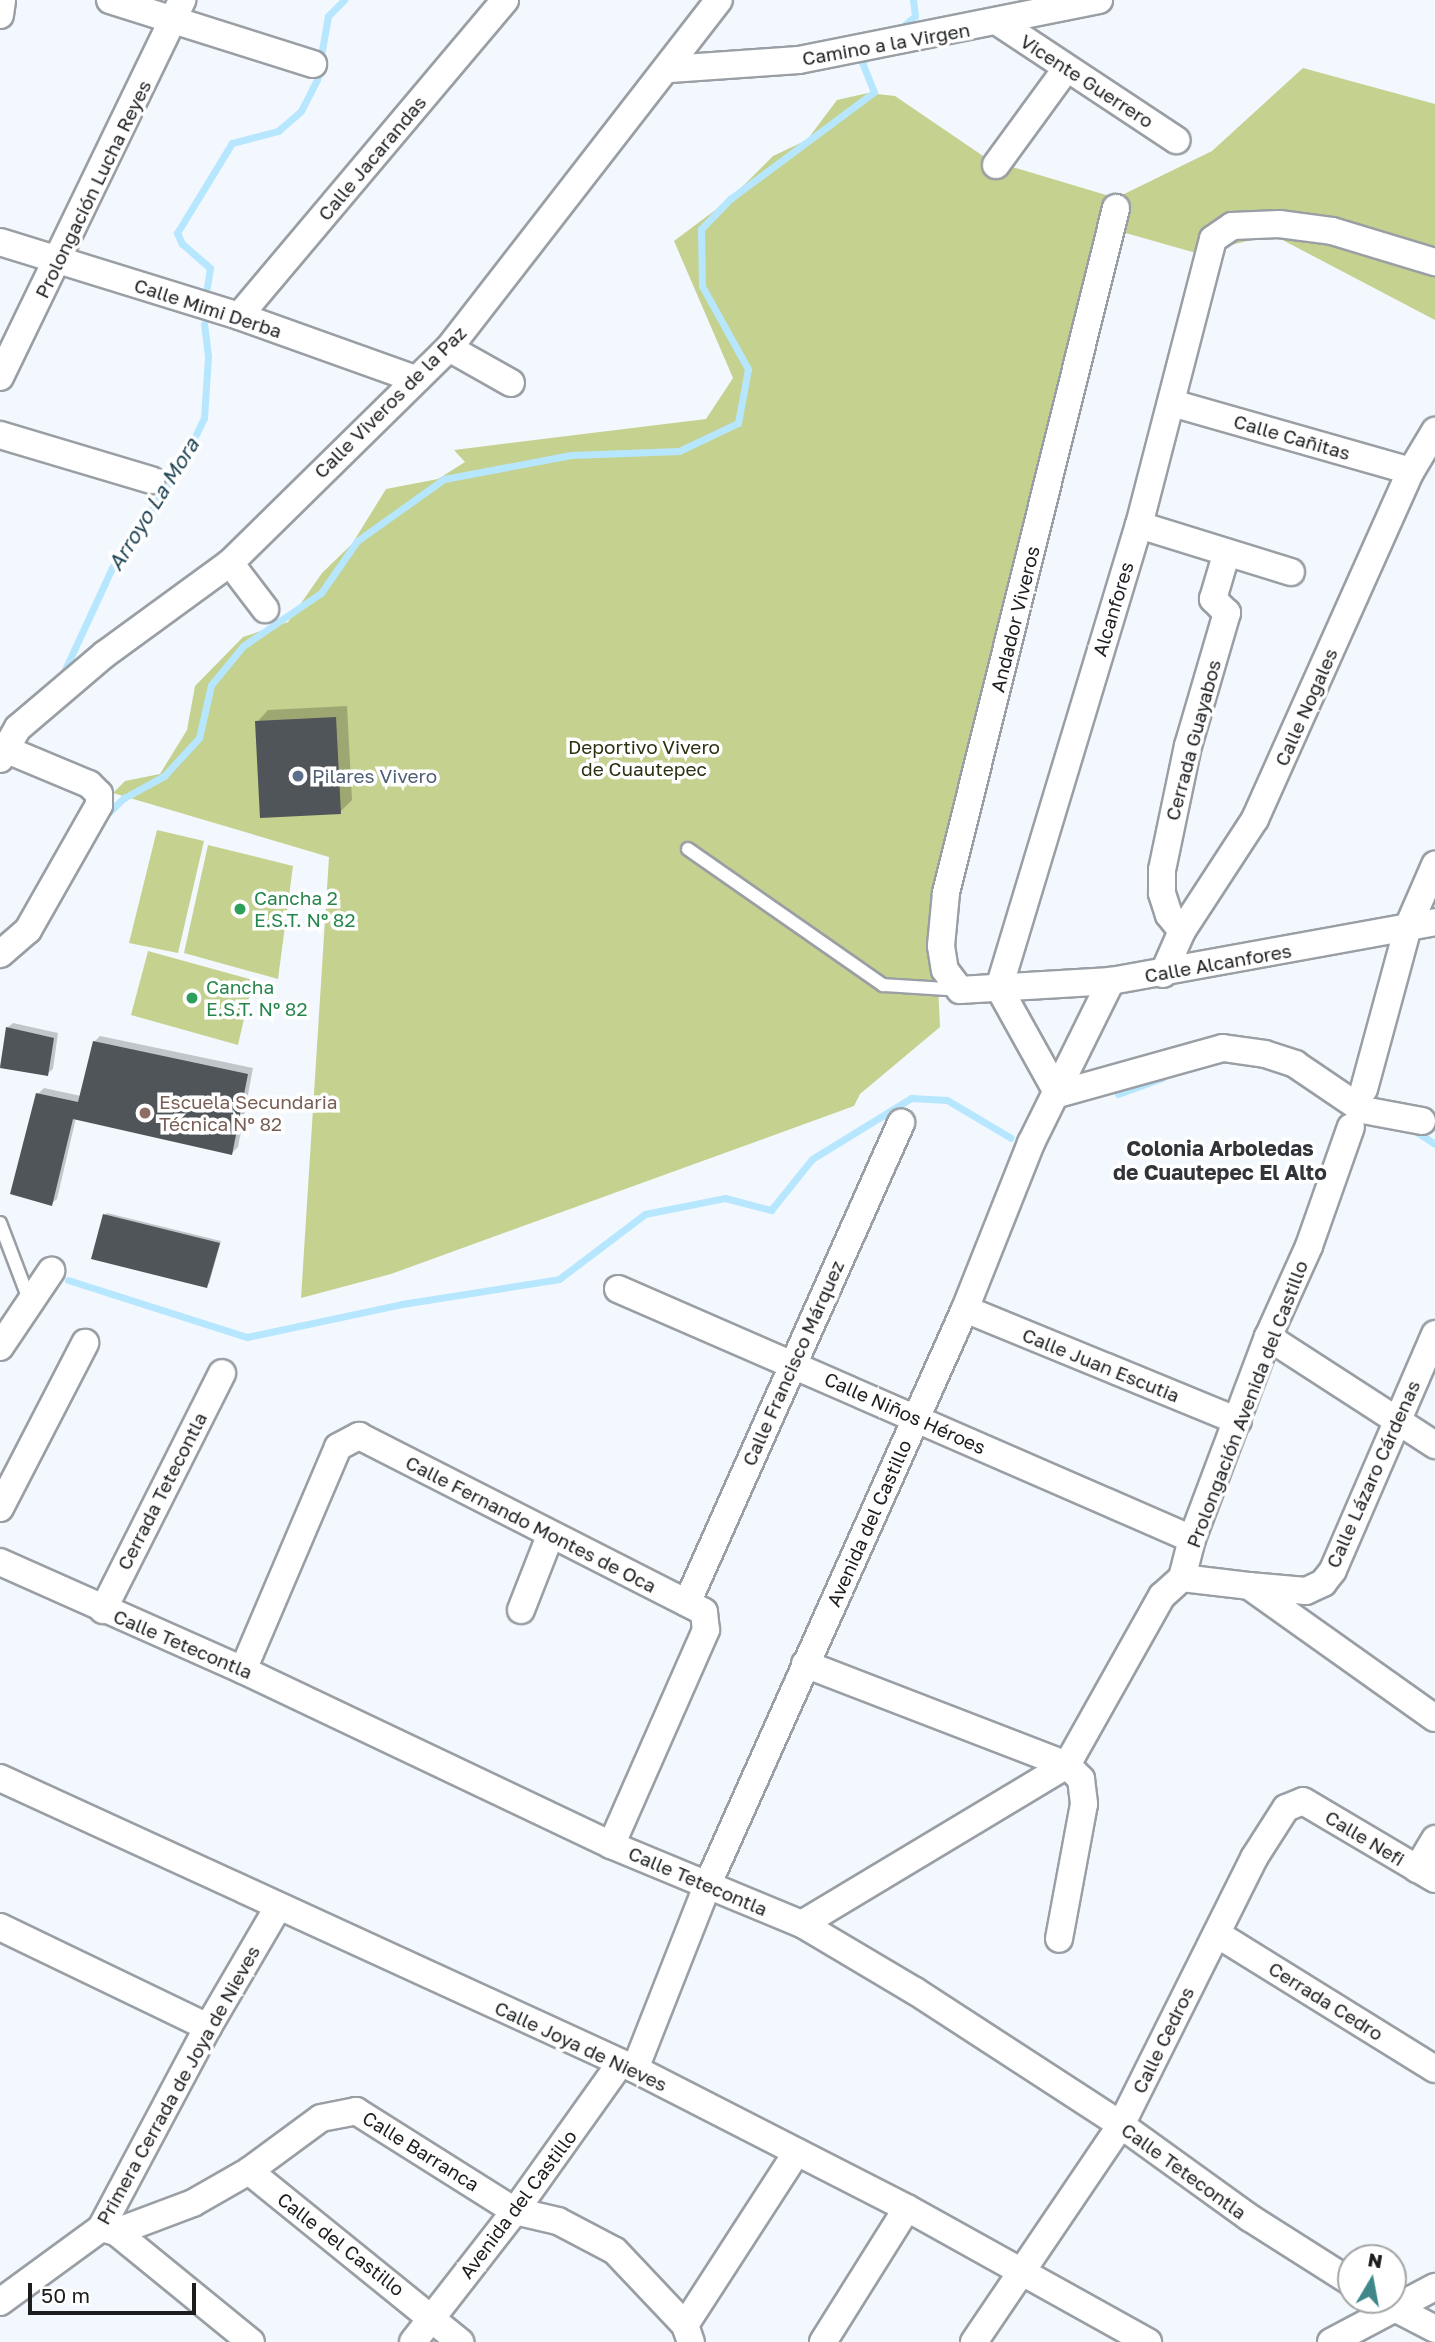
<!DOCTYPE html>
<meta charset="utf-8">
<style>
body{margin:0}
#map{position:relative;width:1435px;height:2342px;overflow:hidden;background:#f2f8fe;font-family:"Golos Text",sans-serif}
div>[style]{position:absolute}
[style*='--x']{left:calc(var(--x)*1px);top:calc(var(--y)*1px);width:calc(var(--w)*1px);rotate:calc(var(--a)*1deg)}
.green>*{inset:0;background:#c5d18f}
.shadow>*{inset:0;background:#0003}
.stream>*{height:7px;margin:-3.5px;padding:0 3.5px;transform-origin:3.5px;border-radius:3.5px;background:#b7e6ff}
.building>*{inset:0;background:#505559}
.roads{filter:drop-shadow(2px 0 #999fa4) drop-shadow(-2px 0 #999fa4) drop-shadow(0 2px #999fa4) drop-shadow(0 -2px #999fa4)}
.service>*{height:12px;margin:-6px;padding:0 6px;transform-origin:6px;border-radius:6px;background:#fff}
.minor>*{height:26px;margin:-13px;padding:0 13px;transform-origin:13px;border-radius:13px;background:#fff}
.dots>*{width:19px;height:19px;translate:-50% -50%;box-sizing:border-box;border:4px solid #fff;border-radius:50%}
span{translate:-50% -50%;white-space:nowrap;text-align:center;line-height:1.15;-webkit-text-stroke:7px #fff;paint-order:stroke}
.street-label{font-size:19px;color:#1b1d1f}
.park-label{font-size:19px;color:#2c3111}
.service-label{font-size:19px;color:#4e5e75}
.left{translate:0 -50%;text-align:left}
.leisure-label{font-size:19px;color:#27864d}
.education-label{font-size:19px;color:#785e54}
.water-label{font-size:21px;color:#204556;font-style:italic}
.neighbourhood-label{font-size:21px;color:#31353a;font-weight:700}
.north{position:absolute;left:1337px;top:2244px;width:70px;height:70px;box-sizing:border-box;background:#fff;border:2px solid #a4a5a5;border-radius:50%;rotate:10deg;font-size:19px;font-weight:700;line-height:28px;text-align:center;color:#1b1d1f}
.north::after{content:'';display:block;margin:auto;width:24px;height:32px;background:#3f8789;clip-path:polygon(50% 0,100% 100%,50% 72%,0 100%)}
.scale{position:absolute;left:28px;top:2283px;width:168px;height:32px;box-sizing:border-box;border:4px solid #1b1d1f;border-top:0;padding-left:9px;font-size:21px;line-height:24px;white-space:nowrap;color:#1b1d1f;-webkit-text-stroke:5px #fff;paint-order:stroke}
</style>
<div id="map">
<div class="green">
<div style="clip-path:polygon(1303px 68px,1435px 104px,1435px 320px,1273px 235px,1196px 253px,1108px 228px,938px 984px,940px 1027px,860px 1094px,854px 1106px,391px 1274px,301px 1298px,329px 857px,113px 793px,125px 781px,160px 774px,187px 730px,195px 686px,243px 637px,288px 622px,322px 573px,352px 544px,386px 489px,438px 479px,465px 462px,454px 450px,706px 419px,733px 378px,674px 241px,730px 199px,773px 156px,807px 140px,837px 100px,868px 93px,895px 96px,989px 160px,1116px 198px,1212px 151px)"></div>
<div style="clip-path:polygon(157px 830px,204px 841px,178px 953px,129px 943px)"></div>
<div style="clip-path:polygon(208px 845px,293px 866px,278px 979px,184px 953px)"></div>
<div style="clip-path:polygon(148px 951px,253px 980px,238px 1045px,131px 1015px)"></div>
</div>
<div class="shadow">
<div style="clip-path:polygon(347px 706px,352px 800px,340px 812px,257px 722px,268px 710px)"></div>
<div style="clip-path:polygon(13px 1023px,58px 1033px,53px 1069px,47px 1074px,0 1066px,7px 1028px)"></div>
<div style="clip-path:polygon(100px 1036px,253px 1068px,238px 1147px,232px 1153px,76px 1118px,57px 1199px,51px 1204px,38px 1094px,44px 1088px,81px 1096px,94px 1042px)"></div>
<div style="clip-path:polygon(107px 1213px,221px 1241px,209px 1284px,105px 1215px)"></div>
</div>
<div class="stream">
<div style="--x:899;--y:30;--w:21;--a:-41"></div>
<div style="--x:915;--y:16;--w:16;--a:-97"></div>
<div style="--x:207;--y:287;--w:19;--a:-81"></div>
<div style="--x:210;--y:268;--w:37;--a:-139"></div>
<div style="--x:182;--y:244;--w:12;--a:-114"></div>
<div style="--x:177;--y:233;--w:105;--a:-58.6"></div>
<div style="--x:232;--y:143;--w:48;--a:-14.6"></div>
<div style="--x:278;--y:131;--w:30;--a:-41"></div>
<div style="--x:301;--y:111;--w:36;--a:-63"></div>
<div style="--x:317;--y:79;--w:64;--a:-80.1"></div>
<div style="--x:328;--y:16;--w:23;--a:-45"></div>
<div style="--x:62;--y:676;--w:119;--a:-65.2"></div>
<div style="--x:112;--y:568;--w:124;--a:-56.2"></div>
<div style="--x:181;--y:465;--w:52;--a:-63.9"></div>
<div style="--x:204;--y:418;--w:62;--a:-86.3"></div>
<div style="--x:208;--y:356;--w:32;--a:-97"></div>
<div style="--x:104;--y:817;--w:28;--a:-44"></div>
<div style="--x:124;--y:798;--w:46;--a:-28.8"></div>
<div style="--x:164;--y:776;--w:52;--a:-47.4"></div>
<div style="--x:199;--y:738;--w:54;--a:-77.2"></div>
<div style="--x:211;--y:685;--w:50;--a:-50.6"></div>
<div style="--x:243;--y:646;--w:94;--a:-34.2"></div>
<div style="--x:321;--y:593;--w:63;--a:-55.3"></div>
<div style="--x:357;--y:541;--w:107;--a:-35.5"></div>
<div style="--x:444;--y:479;--w:129;--a:-10.7"></div>
<div style="--x:571;--y:455;--w:108;--a:-2.1"></div>
<div style="--x:679;--y:451;--w:65;--a:-25.4"></div>
<div style="--x:738;--y:423;--w:55;--a:-79.5"></div>
<div style="--x:748;--y:369;--w:95;--a:-119"></div>
<div style="--x:702;--y:286;--w:57;--a:-91"></div>
<div style="--x:701;--y:229;--w:42;--a:-46"></div>
<div style="--x:730;--y:199;--w:179;--a:-36.6"></div>
<div style="--x:874;--y:92;--w:32;--a:-112"></div>
<div style="--x:862;--y:62;--w:12;--a:-42"></div>
<div style="--x:1118;--y:1094;--w:47;--a:-20"></div>
<div style="--x:1412;--y:1129;--w:27;--a:33"></div>
<div style="--x:68;--y:1280;--w:188;--a:17.7"></div>
<div style="--x:247;--y:1337;--w:158;--a:-12"></div>
<div style="--x:402;--y:1304;--w:159;--a:-9"></div>
<div style="--x:559;--y:1279;--w:108;--a:-37.1"></div>
<div style="--x:645;--y:1214;--w:82;--a:-11.3"></div>
<div style="--x:725;--y:1198;--w:48;--a:14.6"></div>
<div style="--x:771;--y:1210;--w:65;--a:-51.2"></div>
<div style="--x:812;--y:1159;--w:116;--a:-31.6"></div>
<div style="--x:911;--y:1098;--w:36;--a:3"></div>
<div style="--x:947;--y:1100;--w:74;--a:30.7"></div>
</div>
<div class="building">
<div style="clip-path:polygon(336px 717px,341px 814px,260px 818px,255px 721px)"></div>
<div style="clip-path:polygon(6px 1027px,54px 1038px,48px 1076px,0 1068px)"></div>
<div style="clip-path:polygon(93px 1041px,248px 1074px,232px 1155px,73px 1119px,52px 1206px,10px 1194px,36px 1093px,78px 1102px)"></div>
<div style="clip-path:polygon(103px 1214px,220px 1243px,207px 1288px,91px 1259px)"></div>
</div>
<div class="roads">
<div class="service">
<div style="--x:688;--y:849;--w:238;--a:34.9"></div>
<div style="--x:883;--y:985;--w:77;--a:3.7"></div>
<div style="--x:0;--y:1223;--w:85;--a:69.2"></div>
</div>
<div class="minor">
<div style="--x:110;--y:0;--w:213;--a:17.5"></div>
<div style="--x:0;--y:15;--w:15;--a:-82"></div>
<div style="--x:998;--y:22;--w:214;--a:33.5"></div>
<div style="--x:670;--y:69;--w:129;--a:-4"></div>
<div style="--x:799;--y:60;--w:306;--a:-11.3"></div>
<div style="--x:996;--y:165;--w:119;--a:-53.9"></div>
<div style="--x:1116;--y:208;--w:706;--a:103.94"></div>
<div style="--x:946;--y:893;--w:53;--a:95.4"></div>
<div style="--x:941;--y:946;--w:24;--a:81"></div>
<div style="--x:945;--y:970;--w:25;--a:53"></div>
<div style="--x:960;--y:990;--w:151;--a:-3.4"></div>
<div style="--x:1111;--y:981;--w:329;--a:-10.3"></div>
<div style="--x:0;--y:242;--w:250;--a:17.2"></div>
<div style="--x:239;--y:316;--w:187;--a:19.7"></div>
<div style="--x:239;--y:316;--w:413;--a:-49.9"></div>
<div style="--x:449;--y:348;--w:71;--a:29.4"></div>
<div style="--x:0;--y:377;--w:419;--a:-64.2"></div>
<div style="--x:1172;--y:403;--w:248;--a:15.9"></div>
<div style="--x:0;--y:435;--w:158;--a:16.6"></div>
<div style="--x:1139;--y:525;--w:159;--a:17.2"></div>
<div style="--x:230;--y:563;--w:58;--a:52.7"></div>
<div style="--x:0;--y:747;--w:96;--a:22.6"></div>
<div style="--x:89;--y:784;--w:14;--a:45"></div>
<div style="--x:99;--y:794;--w:11;--a:90"></div>
<div style="--x:99;--y:805;--w:144;--a:119.6"></div>
<div style="--x:28;--y:930;--w:37;--a:139"></div>
<div style="--x:0;--y:759;--w:36;--a:-60"></div>
<div style="--x:18;--y:728;--w:114;--a:-40.4"></div>
<div style="--x:105;--y:654;--w:155;--a:-36.1"></div>
<div style="--x:230;--y:563;--w:307;--a:-44.5"></div>
<div style="--x:449;--y:348;--w:440;--a:-52.2"></div>
<div style="--x:1182;--y:931;--w:21;--a:-129"></div>
<div style="--x:1169;--y:915;--w:23;--a:-108"></div>
<div style="--x:1162;--y:893;--w:23;--a:-90"></div>
<div style="--x:1162;--y:870;--w:127;--a:-78.2"></div>
<div style="--x:1188;--y:746;--w:139;--a:-73.7"></div>
<div style="--x:1227;--y:613;--w:20;--a:-135"></div>
<div style="--x:1213;--y:599;--w:46;--a:-73.5"></div>
<div style="--x:1163;--y:974;--w:47;--a:-66.2"></div>
<div style="--x:1182;--y:931;--w:134;--a:-56.9"></div>
<div style="--x:1255;--y:819;--w:381;--a:-65.9"></div>
<div style="--x:1411;--y:471;--w:47;--a:-59"></div>
<div style="--x:999;--y:988;--w:484;--a:-73.2"></div>
<div style="--x:1139;--y:525;--w:295;--a:-75.5"></div>
<div style="--x:1213;--y:239;--w:23;--a:-34"></div>
<div style="--x:1232;--y:226;--w:47;--a:-2.4"></div>
<div style="--x:1279;--y:224;--w:53;--a:7.5"></div>
<div style="--x:1332;--y:231;--w:108;--a:16.8"></div>
<div style="--x:999;--y:988;--w:121;--a:60.9"></div>
<div style="--x:1058;--y:1094;--w:171;--a:-15.6"></div>
<div style="--x:1223;--y:1048;--w:42;--a:8.1"></div>
<div style="--x:1265;--y:1054;--w:32;--a:18"></div>
<div style="--x:1295;--y:1064;--w:82;--a:34.1"></div>
<div style="--x:1363;--y:1110;--w:60;--a:10.6"></div>
<div style="--x:1364;--y:1089;--w:168;--a:-74.8"></div>
<div style="--x:1408;--y:927;--w:68;--a:-66.5"></div>
<div style="--x:618;--y:1289;--w:626;--a:23.54"></div>
<div style="--x:965;--y:1309;--w:295;--a:22.3"></div>
<div style="--x:1268;--y:1337;--w:199;--a:32.9"></div>
<div style="--x:0;--y:1347;--w:92;--a:-56.1"></div>
<div style="--x:0;--y:1508;--w:186;--a:-62.7"></div>
<div style="--x:0;--y:1562;--w:266;--a:24"></div>
<div style="--x:243;--y:1670;--w:407;--a:25.4"></div>
<div style="--x:611;--y:1845;--w:207;--a:22.5"></div>
<div style="--x:802;--y:1924;--w:131;--a:30.7"></div>
<div style="--x:915;--y:1991;--w:246;--a:33"></div>
<div style="--x:1121;--y:2125;--w:159;--a:35.8"></div>
<div style="--x:1250;--y:2218;--w:120;--a:32.4"></div>
<div style="--x:1182;--y:1578;--w:67;--a:6.8"></div>
<div style="--x:1249;--y:1586;--w:228;--a:35.4"></div>
<div style="--x:1249;--y:1586;--w:57;--a:5"></div>
<div style="--x:1306;--y:1591;--w:19;--a:-25"></div>
<div style="--x:1323;--y:1583;--w:16;--a:-52"></div>
<div style="--x:1333;--y:1570;--w:257;--a:-66.6"></div>
<div style="--x:687;--y:1603;--w:526;--a:-65.97"></div>
<div style="--x:103;--y:1610;--w:265;--a:-63.3"></div>
<div style="--x:521;--y:1610;--w:79;--a:-68.6"></div>
<div style="--x:805;--y:1664;--w:281;--a:21.1"></div>
<div style="--x:1067;--y:1765;--w:20;--a:45"></div>
<div style="--x:1081;--y:1779;--w:25;--a:83"></div>
<div style="--x:1084;--y:1804;--w:137;--a:100.5"></div>
<div style="--x:243;--y:1670;--w:242;--a:-66.9"></div>
<div style="--x:338;--y:1447;--w:24;--a:-28"></div>
<div style="--x:359;--y:1436;--w:387;--a:27"></div>
<div style="--x:704;--y:1612;--w:18;--a:84"></div>
<div style="--x:706;--y:1630;--w:235;--a:113.8"></div>
<div style="--x:0;--y:1778;--w:699;--a:24.62"></div>
<div style="--x:635;--y:2069;--w:305;--a:27.1"></div>
<div style="--x:907;--y:2208;--w:276;--a:29.1"></div>
<div style="--x:1417;--y:1869;--w:35;--a:-59"></div>
<div style="--x:802;--y:1924;--w:309;--a:-31"></div>
<div style="--x:1067;--y:1765;--w:194;--a:-60.7"></div>
<div style="--x:1162;--y:1596;--w:27;--a:-42"></div>
<div style="--x:1182;--y:1578;--w:40;--a:-75.6"></div>
<div style="--x:1192;--y:1539;--w:216;--a:-69.4"></div>
<div style="--x:1268;--y:1337;--w:100;--a:-65.7"></div>
<div style="--x:1309;--y:1246;--w:126;--a:-70.6"></div>
<div style="--x:0;--y:1927;--w:231;--a:25.7"></div>
<div style="--x:1217;--y:1934;--w:256;--a:31.8"></div>
<div style="--x:635;--y:2069;--w:197;--a:-68.5"></div>
<div style="--x:707;--y:1886;--w:632;--a:-65.91"></div>
<div style="--x:965;--y:1309;--w:179;--a:-68.3"></div>
<div style="--x:1031;--y:1143;--w:181;--a:-63.7"></div>
<div style="--x:249;--y:2171;--w:272;--a:39"></div>
<div style="--x:101;--y:2228;--w:16;--a:15"></div>
<div style="--x:116;--y:2232;--w:82;--a:-20.6"></div>
<div style="--x:193;--y:2203;--w:64;--a:-29.7"></div>
<div style="--x:249;--y:2171;--w:89;--a:-36.4"></div>
<div style="--x:321;--y:2118;--w:36;--a:-11"></div>
<div style="--x:356;--y:2111;--w:188;--a:32.2"></div>
<div style="--x:515;--y:2211;--w:44;--a:13.1"></div>
<div style="--x:558;--y:2221;--w:64;--a:27.8"></div>
<div style="--x:615;--y:2251;--w:102;--a:46.6"></div>
<div style="--x:685;--y:2325;--w:18;--a:71"></div>
<div style="--x:116;--y:2232;--w:174;--a:39.2"></div>
<div style="--x:1381;--y:2301;--w:61;--a:27.4"></div>
<div style="--x:0;--y:2302;--w:125;--a:-36.2"></div>
<div style="--x:101;--y:2228;--w:228;--a:-62"></div>
<div style="--x:208;--y:2027;--w:139;--a:-59.7"></div>
<div style="--x:685;--y:2325;--w:206;--a:-57.1"></div>
<div style="--x:413;--y:2342;--w:166;--a:-52.1"></div>
<div style="--x:515;--y:2211;--w:181;--a:-54.5"></div>
<div style="--x:823;--y:2342;--w:158;--a:-57.9"></div>
<div style="--x:974;--y:2342;--w:262;--a:-55.9"></div>
<div style="--x:1121;--y:2125;--w:298;--a:-63.5"></div>
<div style="--x:1254;--y:1858;--w:59;--a:-57.4"></div>
<div style="--x:1286;--y:1808;--w:18;--a:-22"></div>
<div style="--x:1303;--y:1801;--w:153;--a:30.6"></div>
<div style="--x:1331;--y:2342;--w:118;--a:-27.9"></div>
</div>
</div>
<div class="dots">
<div style="left:298px;top:776px;background:#5c6f8a"></div>
<div style="left:240px;top:909px;background:#2e9e5b"></div>
<div style="left:192px;top:998px;background:#2e9e5b"></div>
<div style="left:145px;top:1113px;background:#8d6e63"></div>
</div>
<div class="street-label">
<span style="left:886px;top:44px;rotate:-10deg">Camino a la Virgen</span>
<span style="left:1087px;top:81px;rotate:33deg">Vicente Guerrero</span>
<span style="left:372px;top:158px;rotate:-50deg">Calle Jacarandas</span>
<span style="left:93px;top:189px;rotate:-64deg">Prolongación Lucha Reyes</span>
<span style="left:208px;top:308px;rotate:18deg">Calle Mimi Derba</span>
<span style="left:390px;top:402px;rotate:-45deg">Calle Viveros de la Paz</span>
<span style="left:1292px;top:437px;rotate:16deg">Calle Cañitas</span>
<span style="left:1113px;top:609px;rotate:-73deg">Alcanfores</span>
<span style="left:1015px;top:619px;rotate:-76deg">Andador Viveros</span>
<span style="left:1306px;top:707px;rotate:-66deg">Calle Nogales</span>
<span style="left:1193px;top:740px;rotate:-75deg">Cerrada Guayabos</span>
<span style="left:1218px;top:963px;rotate:-10deg">Calle Alcanfores</span>
<span style="left:793px;top:1363px;rotate:-66deg">Calle Francisco Márquez</span>
<span style="left:1101px;top:1365px;rotate:22deg">Calle Juan Escutia</span>
<span style="left:1247px;top:1404px;rotate:-69deg">Prolongación Avenida del Castillo</span>
<span style="left:905px;top:1413px;rotate:24deg">Calle Niños Héroes</span>
<span style="left:1373px;top:1474px;rotate:-66deg">Calle Lázaro Cárdenas</span>
<span style="left:162px;top:1491px;rotate:-63deg">Cerrada Tetecontla</span>
<span style="left:869px;top:1523px;rotate:-66deg">Avenida del Castillo</span>
<span style="left:531px;top:1524px;rotate:27deg">Calle Fernando Montes de Oca</span>
<span style="left:183px;top:1644px;rotate:23deg">Calle Tetecontla</span>
<span style="left:1365px;top:1838px;rotate:31deg">Calle Nefi</span>
<span style="left:698px;top:1881px;rotate:23deg">Calle Tetecontla</span>
<span style="left:1326px;top:2001px;rotate:32deg">Cerrada Cedro</span>
<span style="left:1163px;top:2040px;rotate:-64deg">Calle Cedros</span>
<span style="left:581px;top:2046px;rotate:25deg">Calle Joya de Nieves</span>
<span style="left:178px;top:2085px;rotate:-61deg">Primera Cerrada de Joya de Nieves</span>
<span style="left:421px;top:2151px;rotate:32deg">Calle Barranca</span>
<span style="left:1184px;top:2171px;rotate:36deg">Calle Tetecontla</span>
<span style="left:518px;top:2204px;rotate:-53deg">Avenida del Castillo</span>
<span style="left:341px;top:2244px;rotate:38deg">Calle del Castillo</span>
</div>
<div class="park-label">
<span style="left:644px;top:758px">Deportivo Vivero<br>de Cuautepec</span>
</div>
<div class="service-label">
<span class="left" style="left:312px;top:776px">Pilares Vivero</span>
</div>
<div class="leisure-label">
<span class="left" style="left:254px;top:909px">Cancha 2<br>E.S.T. Nº 82</span>
<span class="left" style="left:206px;top:998px">Cancha<br>E.S.T. Nº 82</span>
</div>
<div class="education-label">
<span class="left" style="left:159px;top:1113px">Escuela Secundaria<br>Técnica Nº 82</span>
</div>
<div class="water-label">
<span style="left:153px;top:504px;rotate:-58deg">Arroyo La Mora</span>
</div>
<div class="neighbourhood-label">
<span style="left:1220px;top:1160px">Colonia Arboledas<br>de Cuautepec El Alto</span>
</div>
<div class="north">N</div>
<div class="scale">50 m</div>
</div>
